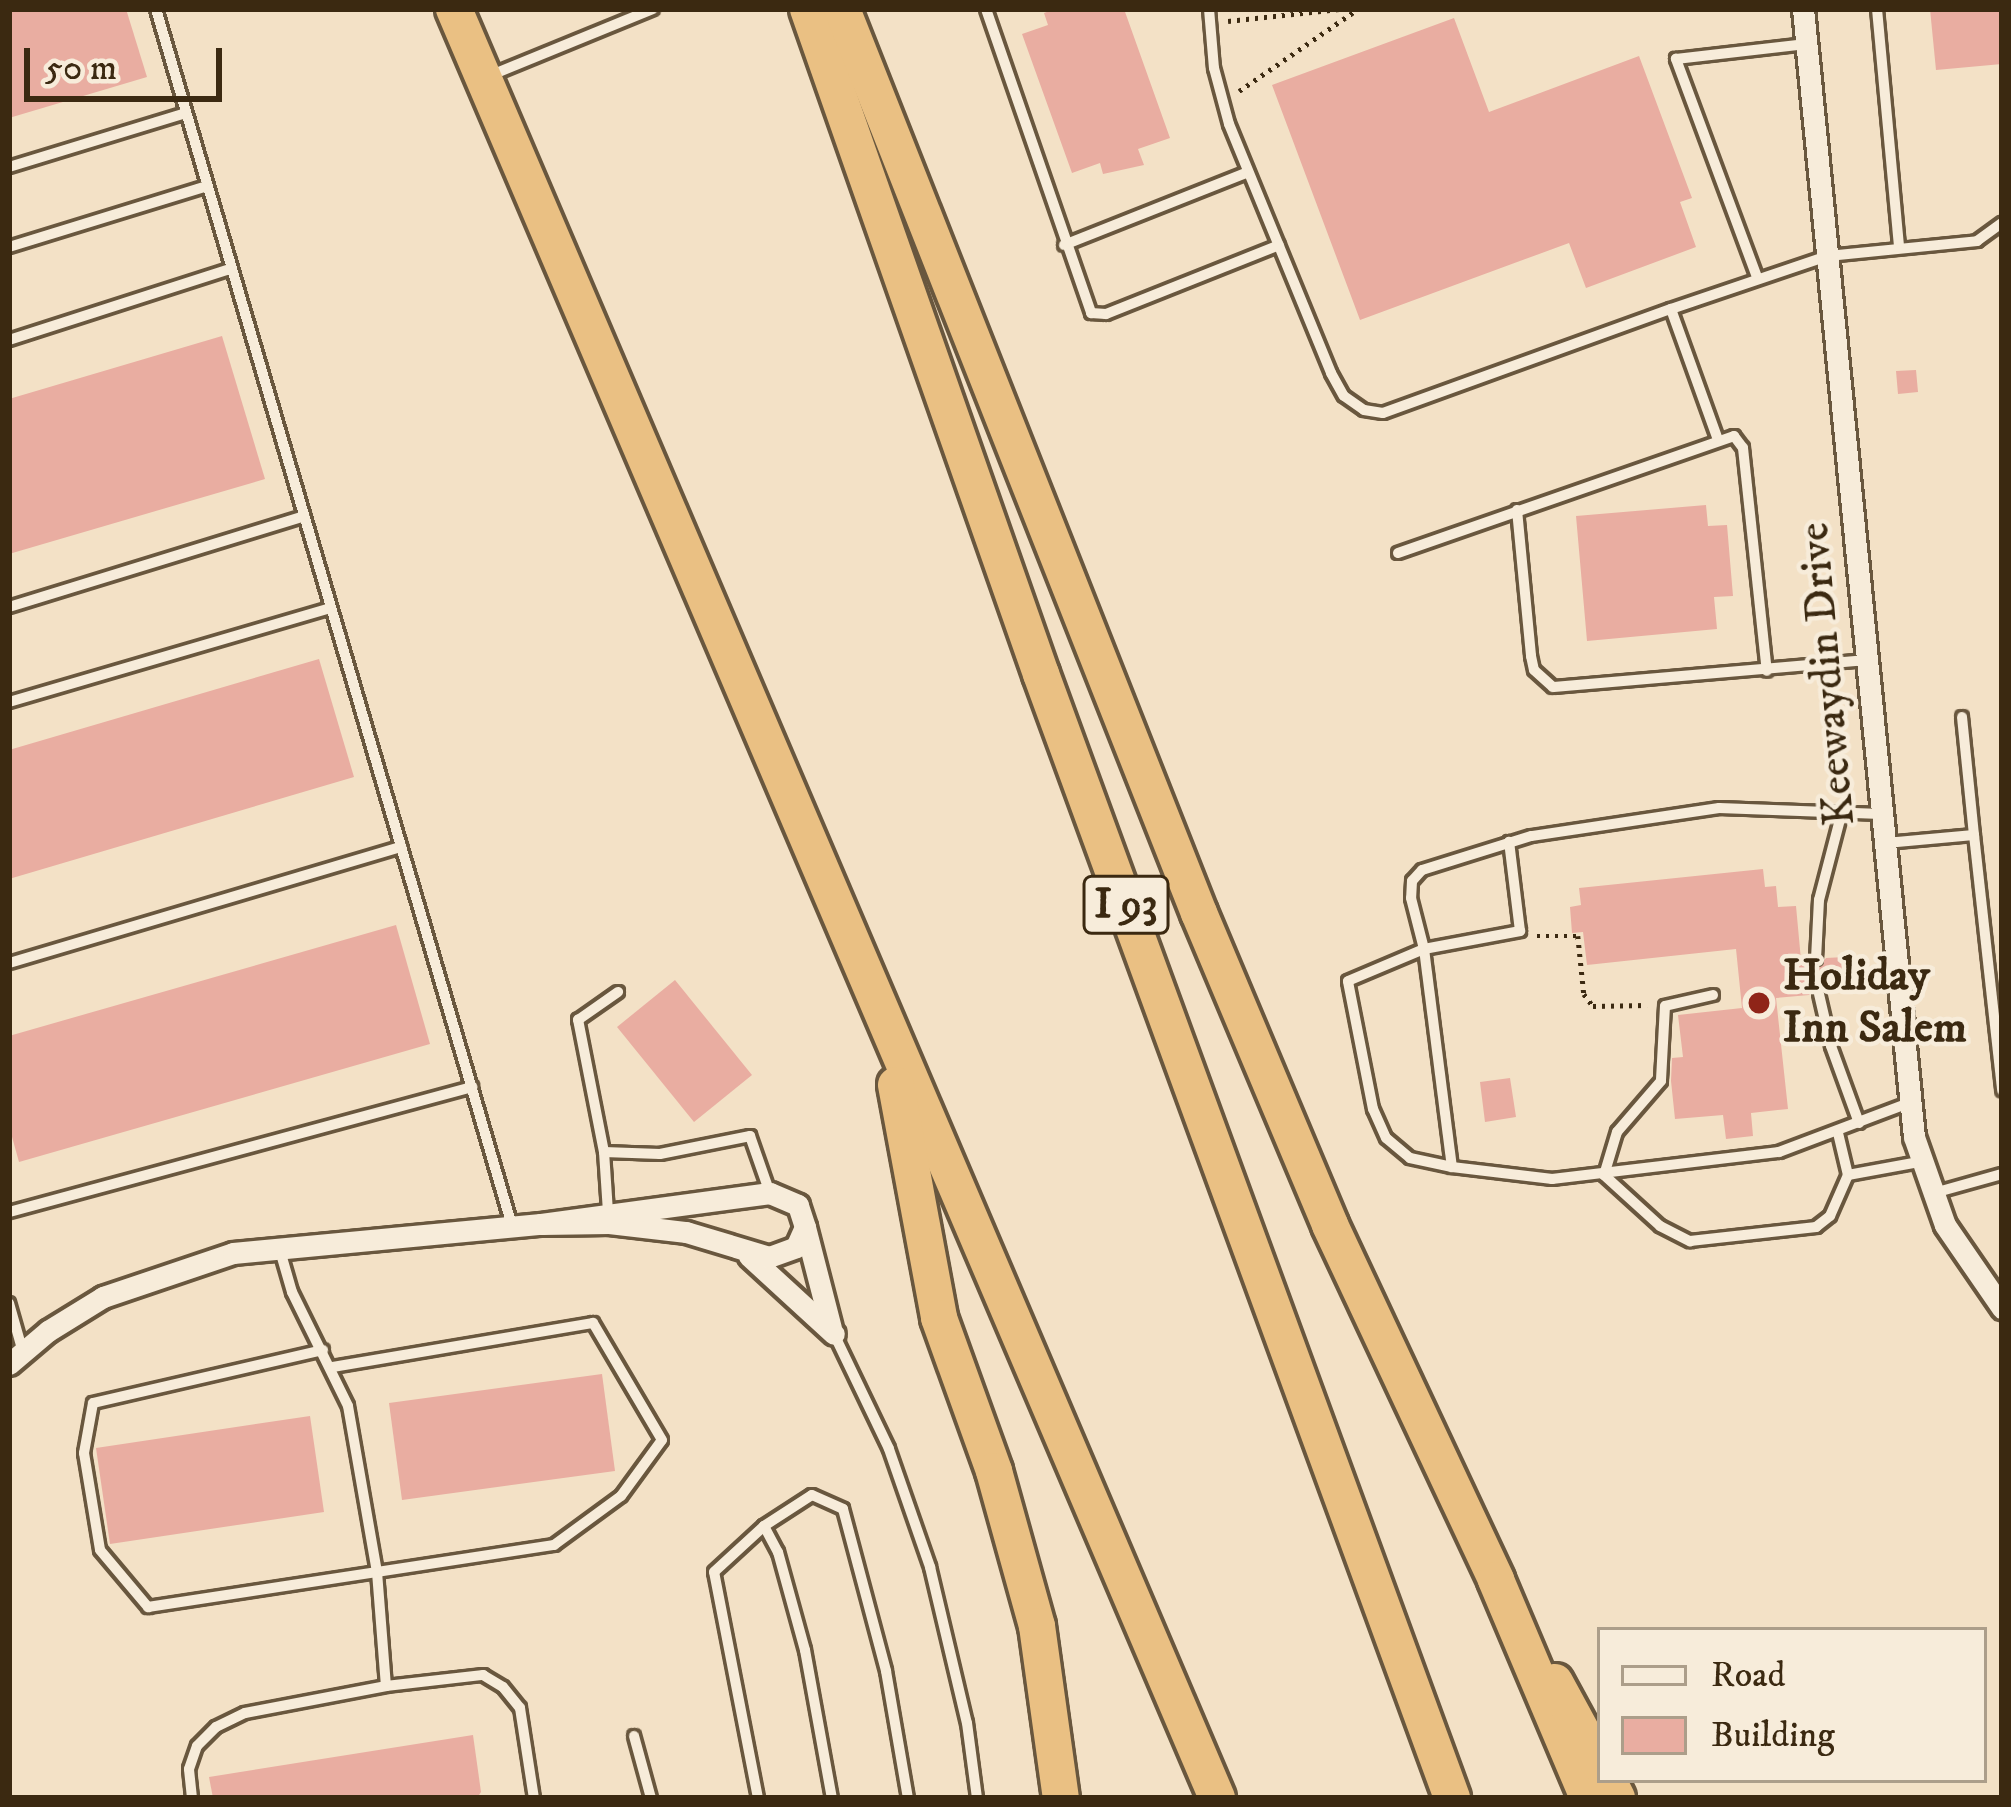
<!DOCTYPE html>
<style>
body{margin:0}
#map{position:relative;width:2011px;height:1807px;overflow:hidden;background:#f3e1c6;font-family:"IM FELL DW Pica",serif}
div>[style]{position:absolute}
[style*='--x']{left:calc(var(--x)*1px);top:calc(var(--y)*1px);width:calc(var(--w)*1px);rotate:calc(var(--a)*1deg)}
.building>*{inset:0;background:#e9ada1}
.path>*{height:4.5px;margin-top:-2.25px;transform-origin:0;background:repeating-linear-gradient(90deg,#3b2911 0 3px,transparent 0 9px)}
.roads{filter:drop-shadow(3px 0 #69573e) drop-shadow(-3px 0 #69573e) drop-shadow(0 3px #69573e) drop-shadow(0 -3px #69573e)}
.service>*{height:10px;margin:-5px;padding:0 5px;transform-origin:5px;border-radius:5px;background:#f7ecda}
.minor>*{height:21px;margin:-10.5px;padding:0 10.5px;transform-origin:10.5px;border-radius:10.5px;background:#f7ecda}
.motorway>*{height:36px;margin:-18px;padding:0 18px;transform-origin:18px;border-radius:18px;background:#eac083}
.dots>*{width:33px;height:33px;translate:-50% -50%;box-sizing:border-box;border:6px solid #f7ecda;border-radius:50%}
span{translate:-50% -50%;white-space:nowrap;text-align:center;line-height:1.15;-webkit-text-stroke:9px #f7ecda;paint-order:stroke}
.shield-label span{padding:3px 9px;background:#f7ecda;border:3px solid;border-radius:9px;-webkit-text-stroke-width:0}
.shield-label{font-size:42px;color:#3b2911;font-weight:700}
.street-label{font-size:45px;color:#3b2911}
.poi-label{font-size:45px;color:#3b2911;font-weight:700}
.left{translate:0 -50%;text-align:left}
.frame{position:absolute;inset:0;border:12px solid #3b2911;pointer-events:none}
.legend{position:absolute;left:1597px;top:1627px;width:390px;height:156px;box-sizing:border-box;background:#f7ecda;border:3px solid #ac9e8a;margin:0;padding:15px 21px;list-style:none;font-size:36px;color:#3b2911}
.legend li{display:flex;align-items:center;gap:24px;height:60px}
.legend b{width:60px;border:3px solid #ac9e8a}
.scale{position:absolute;left:24px;top:48px;width:198px;height:54px;box-sizing:border-box;border:6px solid #3b2911;border-top:0;padding-left:15px;font-size:36px;line-height:42px;white-space:nowrap;color:#3b2911;-webkit-text-stroke:9px #f7ecda;paint-order:stroke}
</style>
<div id="map">
<div class="building">
<div style="clip-path:polygon(9px 9px,126px 9px,147px 77px,9px 118px)"></div>
<div style="clip-path:polygon(1055px 9px,1124px 9px,1170px 138px,1138px 149px,1144px 165px,1103px 174px,1100px 163px,1072px 173px,1022px 34px,1048px 25px,1044px 13px)"></div>
<div style="clip-path:polygon(1930px 9px,2002px 9px,2002px 64px,1936px 70px)"></div>
<div style="clip-path:polygon(1454px 18px,1489px 112px,1639px 56px,1692px 198px,1680px 202px,1696px 247px,1586px 288px,1569px 243px,1360px 320px,1272px 85px)"></div>
<div style="clip-path:polygon(222px 336px,265px 479px,9px 554px,9px 399px)"></div>
<div style="clip-path:polygon(1916px 370px,1918px 392px,1898px 394px,1896px 371px)"></div>
<div style="clip-path:polygon(1706px 505px,1708px 526px,1727px 525px,1733px 596px,1714px 597px,1717px 629px,1587px 641px,1576px 516px)"></div>
<div style="clip-path:polygon(319px 659px,354px 777px,9px 879px,9px 750px)"></div>
<div style="clip-path:polygon(1763px 869px,1765px 887px,1776px 886px,1778px 907px,1796px 906px,1801px 960px,1817px 969px,1826px 958px,1845px 957px,1849px 982px,1847px 991px,1829px 993px,1818px 984px,1809px 995px,1776px 998px,1788px 1109px,1751px 1113px,1753px 1136px,1726px 1139px,1723px 1115px,1675px 1119px,1671px 1081px,1672px 1058px,1683px 1057px,1678px 1015px,1742px 1008px,1736px 949px,1587px 965px,1583px 932px,1572px 933px,1570px 907px,1581px 905px,1579px 888px)"></div>
<div style="clip-path:polygon(396px 925px,430px 1044px,19px 1162px,9px 1126px,9px 1036px)"></div>
<div style="clip-path:polygon(675px 980px,752px 1075px,694px 1122px,617px 1027px)"></div>
<div style="clip-path:polygon(1510px 1078px,1516px 1117px,1485px 1122px,1480px 1082px)"></div>
<div style="clip-path:polygon(602px 1374px,615px 1471px,402px 1500px,389px 1403px)"></div>
<div style="clip-path:polygon(310px 1416px,324px 1512px,110px 1544px,96px 1448px)"></div>
<div style="clip-path:polygon(473px 1735px,481px 1792px,477px 1798px,213px 1798px,209px 1777px)"></div>
</div>
<div class="path">
<div style="--x:1228;--y:21;--w:112;--a:-6.2"></div>
<div style="--x:1239;--y:91;--w:145;--a:-34.6"></div>
<div style="--x:1537;--y:936;--w:41;--a:0"></div>
<div style="--x:1578;--y:936;--w:58;--a:84.1"></div>
<div style="--x:1584;--y:994;--w:15;--a:53"></div>
<div style="--x:1593;--y:1006;--w:54;--a:-1.1"></div>
</div>
<div class="roads">
<div class="service">
<div style="--x:156;--y:9;--w:1268;--a:73.69"></div>
<div style="--x:986;--y:9;--w:322;--a:70.9"></div>
<div style="--x:1091;--y:313;--w:15;--a:4"></div>
<div style="--x:1106;--y:314;--w:186;--a:-21.7"></div>
<div style="--x:1209;--y:9;--w:59;--a:85.2"></div>
<div style="--x:1214;--y:68;--w:58;--a:75"></div>
<div style="--x:1229;--y:124;--w:269;--a:67.7"></div>
<div style="--x:1331;--y:373;--w:26;--a:61"></div>
<div style="--x:1344;--y:396;--w:24;--a:35"></div>
<div style="--x:1364;--y:410;--w:19;--a:9"></div>
<div style="--x:1383;--y:413;--w:306;--a:-19.9"></div>
<div style="--x:1877;--y:9;--w:239;--a:84.7"></div>
<div style="--x:489;--y:76;--w:177;--a:-22.2"></div>
<div style="--x:9;--y:167;--w:185;--a:-17"></div>
<div style="--x:1064;--y:245;--w:198;--a:-21.6"></div>
<div style="--x:9;--y:247;--w:207;--a:-17.1"></div>
<div style="--x:1757;--y:277;--w:233;--a:-110.4"></div>
<div style="--x:1676;--y:59;--w:131;--a:-6.6"></div>
<div style="--x:9;--y:340;--w:232;--a:-17.8"></div>
<div style="--x:1717;--y:437;--w:136;--a:-109.8"></div>
<div style="--x:1671;--y:309;--w:166;--a:-18.7"></div>
<div style="--x:1828;--y:256;--w:150;--a:-5.7"></div>
<div style="--x:1977;--y:241;--w:31;--a:-36"></div>
<div style="--x:1517;--y:510;--w:147;--a:84.5"></div>
<div style="--x:1531;--y:656;--w:14;--a:78"></div>
<div style="--x:1534;--y:670;--w:25;--a:42"></div>
<div style="--x:1553;--y:687;--w:313;--a:-4.9"></div>
<div style="--x:1398;--y:553;--w:356;--a:-19.2"></div>
<div style="--x:1734;--y:436;--w:15;--a:53"></div>
<div style="--x:1743;--y:448;--w:224;--a:83.9"></div>
<div style="--x:9;--y:607;--w:309;--a:-17.1"></div>
<div style="--x:9;--y:702;--w:335;--a:-16.3"></div>
<div style="--x:1962;--y:717;--w:119;--a:84.2"></div>
<div style="--x:1881;--y:814;--w:162;--a:-177.9"></div>
<div style="--x:1719;--y:808;--w:190;--a:171.5"></div>
<div style="--x:1531;--y:836;--w:114;--a:162.7"></div>
<div style="--x:1422;--y:870;--w:15;--a:132"></div>
<div style="--x:1412;--y:881;--w:17;--a:93"></div>
<div style="--x:1411;--y:898;--w:53;--a:75.7"></div>
<div style="--x:1424;--y:949;--w:220;--a:82.7"></div>
<div style="--x:1452;--y:1167;--w:101;--a:6.8"></div>
<div style="--x:1552;--y:1179;--w:229;--a:-6.8"></div>
<div style="--x:1779;--y:1152;--w:139;--a:-20.7"></div>
<div style="--x:1886;--y:843;--w:88;--a:-5.2"></div>
<div style="--x:1974;--y:835;--w:257;--a:83.7"></div>
<div style="--x:1816;--y:959;--w:59;--a:-87.1"></div>
<div style="--x:1819;--y:900;--w:91;--a:-75.4"></div>
<div style="--x:9;--y:963;--w:409;--a:-16.5"></div>
<div style="--x:1819;--y:994;--w:53;--a:77"></div>
<div style="--x:1831;--y:1046;--w:82;--a:70"></div>
<div style="--x:1713;--y:995;--w:49;--a:167.1"></div>
<div style="--x:1665;--y:1006;--w:75;--a:93.1"></div>
<div style="--x:1661;--y:1081;--w:67;--a:130.8"></div>
<div style="--x:1617;--y:1132;--w:45;--a:106.8"></div>
<div style="--x:1604;--y:1175;--w:76;--a:42.3"></div>
<div style="--x:1660;--y:1226;--w:34;--a:27"></div>
<div style="--x:1690;--y:1241;--w:127;--a:-6.3"></div>
<div style="--x:1816;--y:1227;--w:18;--a:-38"></div>
<div style="--x:1830;--y:1216;--w:45;--a:-66.3"></div>
<div style="--x:1848;--y:1175;--w:43;--a:-103.4"></div>
<div style="--x:604;--y:1152;--w:56;--a:2"></div>
<div style="--x:660;--y:1154;--w:92;--a:-11.3"></div>
<div style="--x:750;--y:1136;--w:60;--a:70.7"></div>
<div style="--x:1452;--y:1167;--w:43;--a:-167.9"></div>
<div style="--x:1410;--y:1158;--w:31;--a:-140"></div>
<div style="--x:1386;--y:1138;--w:32;--a:-114"></div>
<div style="--x:1373;--y:1109;--w:130;--a:-101.1"></div>
<div style="--x:1348;--y:981;--w:82;--a:-22.8"></div>
<div style="--x:1424;--y:949;--w:98;--a:-10.6"></div>
<div style="--x:1520;--y:931;--w:90;--a:-97"></div>
<div style="--x:1848;--y:1175;--w:72;--a:-10.4"></div>
<div style="--x:1934;--y:1193;--w:71;--a:-15.6"></div>
<div style="--x:9;--y:1212;--w:480;--a:-15.1"></div>
<div style="--x:608;--y:1212;--w:60;--a:-93.8"></div>
<div style="--x:604;--y:1152;--w:135;--a:-101.1"></div>
<div style="--x:578;--y:1020;--w:49;--a:-35"></div>
<div style="--x:279;--y:1247;--w:47;--a:73.9"></div>
<div style="--x:292;--y:1292;--w:127;--a:63.8"></div>
<div style="--x:348;--y:1406;--w:169;--a:80.1"></div>
<div style="--x:377;--y:1572;--w:114;--a:85.5"></div>
<div style="--x:9;--y:1303;--w:51;--a:74.1"></div>
<div style="--x:834;--y:1334;--w:127;--a:64.4"></div>
<div style="--x:889;--y:1449;--w:125;--a:70.8"></div>
<div style="--x:930;--y:1567;--w:160;--a:76.7"></div>
<div style="--x:967;--y:1723;--w:76;--a:82.4"></div>
<div style="--x:323;--y:1350;--w:236;--a:167"></div>
<div style="--x:93;--y:1403;--w:51;--a:100.2"></div>
<div style="--x:84;--y:1453;--w:98;--a:80.6"></div>
<div style="--x:100;--y:1550;--w:75;--a:49.9"></div>
<div style="--x:148;--y:1607;--w:411;--a:-8.7"></div>
<div style="--x:554;--y:1545;--w:83;--a:-36.2"></div>
<div style="--x:621;--y:1496;--w:69;--a:-53.8"></div>
<div style="--x:662;--y:1440;--w:136;--a:-120.5"></div>
<div style="--x:593;--y:1323;--w:265;--a:170.4"></div>
<div style="--x:764;--y:1526;--w:30;--a:62"></div>
<div style="--x:778;--y:1552;--w:102;--a:74.6"></div>
<div style="--x:805;--y:1650;--w:150;--a:79.7"></div>
<div style="--x:634;--y:1736;--w:64;--a:74.7"></div>
<div style="--x:192;--y:1798;--w:29;--a:-96"></div>
<div style="--x:189;--y:1769;--w:24;--a:-71"></div>
<div style="--x:197;--y:1746;--w:27;--a:-45"></div>
<div style="--x:216;--y:1727;--w:32;--a:-26"></div>
<div style="--x:245;--y:1713;--w:144;--a:-10.8"></div>
<div style="--x:386;--y:1686;--w:98;--a:-6.5"></div>
<div style="--x:483;--y:1675;--w:23;--a:31"></div>
<div style="--x:503;--y:1687;--w:27;--a:51"></div>
<div style="--x:520;--y:1708;--w:91;--a:81.2"></div>
<div style="--x:758;--y:1798;--w:230;--a:-101"></div>
<div style="--x:714;--y:1572;--w:68;--a:-42.6"></div>
<div style="--x:764;--y:1526;--w:57;--a:-32.9"></div>
<div style="--x:812;--y:1495;--w:34;--a:24"></div>
<div style="--x:843;--y:1509;--w:168;--a:75.1"></div>
<div style="--x:886;--y:1671;--w:129;--a:80.2"></div>
</div>
<div class="minor">
<div style="--x:1803;--y:9;--w:1133;--a:84.38"></div>
<div style="--x:1914;--y:1137;--w:93;--a:70.6"></div>
<div style="--x:1945;--y:1225;--w:101;--a:55.5"></div>
<div style="--x:805;--y:1227;--w:104;--a:75.6"></div>
<div style="--x:749;--y:1256;--w:115;--a:42.5"></div>
<div style="--x:9;--y:1364;--w:51;--a:-40.2"></div>
<div style="--x:48;--y:1331;--w:65;--a:-31.7"></div>
<div style="--x:103;--y:1297;--w:137;--a:-18.7"></div>
<div style="--x:233;--y:1253;--w:309;--a:-5.4"></div>
<div style="--x:541;--y:1224;--w:68;--a:-0.8"></div>
<div style="--x:609;--y:1223;--w:78;--a:6.7"></div>
<div style="--x:686;--y:1232;--w:87;--a:16.8"></div>
<div style="--x:769;--y:1257;--w:29;--a:-20"></div>
<div style="--x:796;--y:1247;--w:22;--a:-66"></div>
<div style="--x:805;--y:1227;--w:23;--a:-108"></div>
<div style="--x:798;--y:1205;--w:30;--a:-157"></div>
<div style="--x:770;--y:1193;--w:231;--a:172.3"></div>
</div>
<div class="motorway">
<div style="--x:454;--y:9;--w:1945;--a:66.9"></div>
<div style="--x:808;--y:9;--w:705;--a:70.69"></div>
<div style="--x:1041;--y:674;--w:1197;--a:69.91"></div>
<div style="--x:842;--y:9;--w:972;--a:68.45"></div>
<div style="--x:1199;--y:913;--w:338;--a:67.2"></div>
<div style="--x:1330;--y:1225;--w:392;--a:64.9"></div>
<div style="--x:1496;--y:1580;--w:237;--a:67.1"></div>
<div style="--x:896;--y:1085;--w:237;--a:79.5"></div>
<div style="--x:939;--y:1318;--w:163;--a:70.2"></div>
<div style="--x:994;--y:1471;--w:161;--a:74.5"></div>
<div style="--x:1037;--y:1626;--w:174;--a:82.1"></div>
<div style="--x:1555;--y:1682;--w:94;--a:61.5"></div>
<div style="--x:1608;--y:1780;--w:20;--a:63"></div>
</div>
</div>
<div class="dots">
<div style="left:1759px;top:1003px;background:#8f2418"></div>
</div>
<div class="shield-label">
<span style="left:1126px;top:905px">I 93</span>
</div>
<div class="street-label">
<span style="left:1828px;top:674px;rotate:-95deg">Keewaydin Drive</span>
</div>
<div class="poi-label">
<span class="left" style="left:1783px;top:1003px">Holiday<br>Inn Salem</span>
</div>
<div class="frame"></div>
<ul class="legend">
<li><b style="height:15px;background:#f7ecda"></b>Road</li>
<li><b style="height:33px;background:#e9ada1"></b>Building</li>
</ul>
<div class="scale">50 m</div>
</div>
